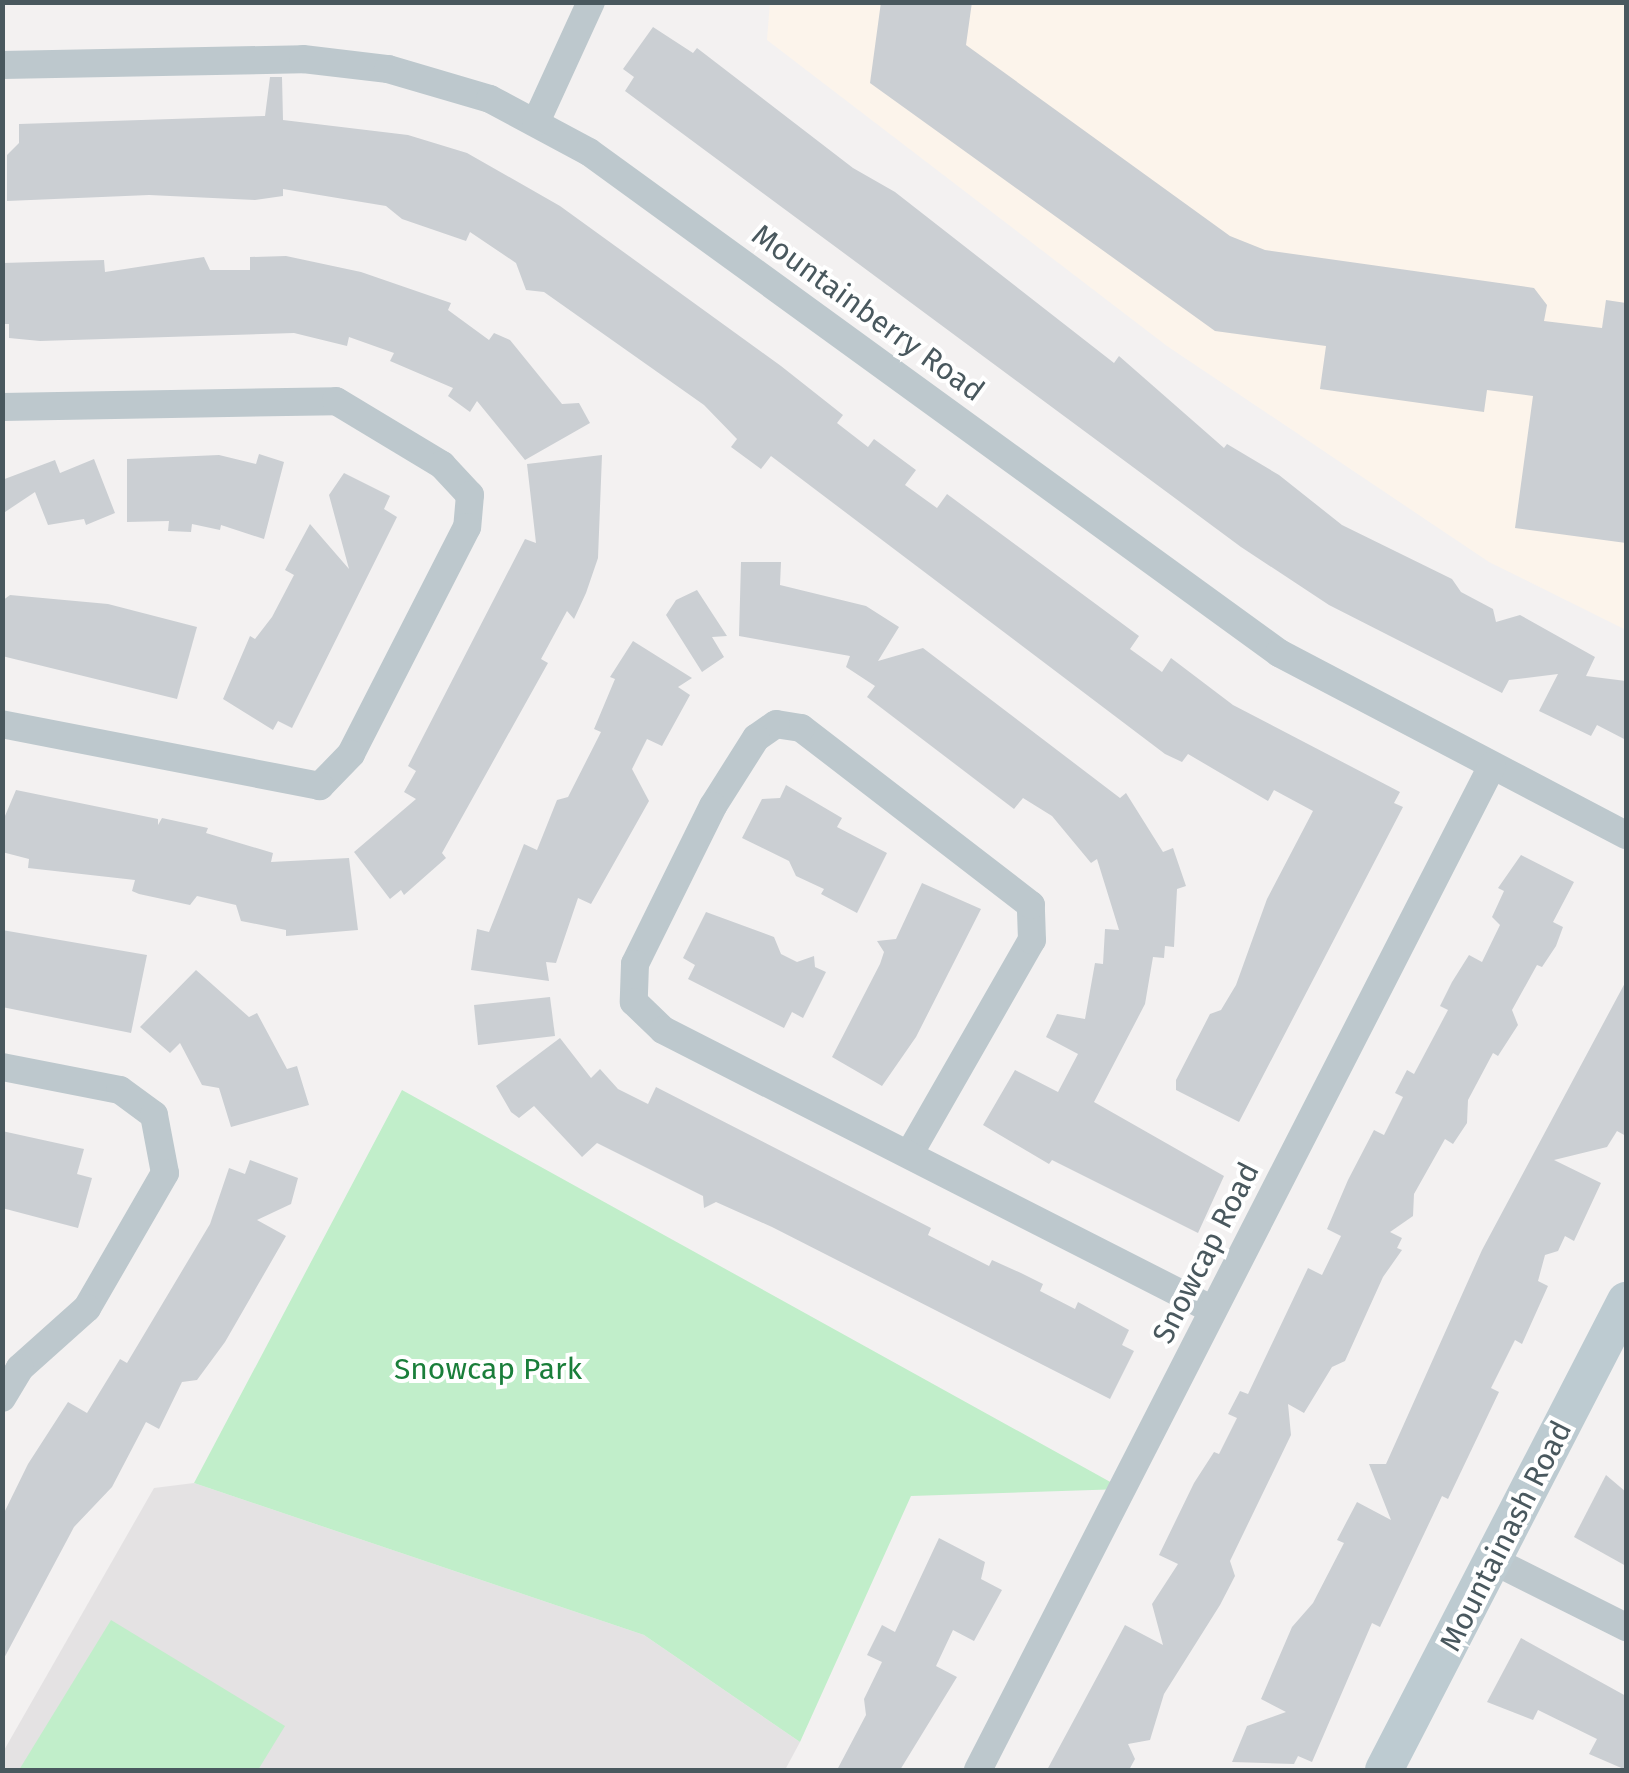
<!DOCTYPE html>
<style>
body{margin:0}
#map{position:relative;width:1629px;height:1773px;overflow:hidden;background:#f3f1f1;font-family:"Fira Sans",sans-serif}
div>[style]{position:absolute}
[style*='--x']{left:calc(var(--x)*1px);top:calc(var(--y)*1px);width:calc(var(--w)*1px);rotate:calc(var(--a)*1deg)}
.commercial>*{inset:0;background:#fcf4eb}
.education>*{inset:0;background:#e4e2e3}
.green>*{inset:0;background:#c1eeca}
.building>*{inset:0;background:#cbcfd3}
.street>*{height:28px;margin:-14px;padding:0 14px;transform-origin:14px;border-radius:14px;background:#bdc8cd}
.secondary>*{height:38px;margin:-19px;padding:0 19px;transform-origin:19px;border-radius:19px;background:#bdcbd1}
span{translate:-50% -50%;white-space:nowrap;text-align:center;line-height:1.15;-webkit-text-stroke:8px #fff;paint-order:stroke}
.street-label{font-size:30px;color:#49585e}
.park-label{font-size:30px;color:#1a7e3a}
.frame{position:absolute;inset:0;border:5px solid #49585e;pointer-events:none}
</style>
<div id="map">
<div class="commercial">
<div style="clip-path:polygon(770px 2px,1626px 3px,1626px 630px,1489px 562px,1167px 346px,767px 40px)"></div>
</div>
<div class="education">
<div style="clip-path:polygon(194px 1483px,644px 1635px,800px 1742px,785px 1770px,3px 1770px,3px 1752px,154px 1488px)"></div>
</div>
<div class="green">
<div style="clip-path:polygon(402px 1090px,1123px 1489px,911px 1496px,800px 1742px,644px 1635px,194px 1483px)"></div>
<div style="clip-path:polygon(111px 1620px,285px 1726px,258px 1770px,19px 1770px)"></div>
</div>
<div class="building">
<div style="clip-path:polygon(881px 2px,972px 2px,966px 45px,1230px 236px,1265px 250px,1534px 288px,1547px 305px,1544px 321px,1602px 328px,1606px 300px,1626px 303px,1626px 543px,1515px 528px,1533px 396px,1487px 390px,1484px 412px,1320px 389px,1326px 346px,1215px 331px,870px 83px)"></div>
<div style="clip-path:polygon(653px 27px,693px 53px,697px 48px,853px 168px,895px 192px,1114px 363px,1119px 356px,1224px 448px,1227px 444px,1279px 475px,1342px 525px,1452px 579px,1461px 592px,1493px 609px,1496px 622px,1520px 615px,1595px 657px,1586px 676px,1626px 681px,1626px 740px,1597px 725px,1591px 736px,1539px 711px,1558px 674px,1509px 680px,1502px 693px,1329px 605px,1241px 547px,625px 91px,634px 77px,623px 69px)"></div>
<div style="clip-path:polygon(270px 77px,282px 77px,283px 120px,408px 135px,467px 153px,560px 206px,781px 366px,843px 415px,837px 423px,868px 447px,874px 439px,916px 470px,905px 485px,937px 508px,947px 494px,1139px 636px,1130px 649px,1162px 672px,1171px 658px,1233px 705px,1400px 792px,1394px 803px,1403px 807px,1239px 1122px,1176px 1090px,1176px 1080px,1210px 1014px,1221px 1010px,1236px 985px,1267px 899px,1313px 811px,1274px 790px,1268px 801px,1188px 754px,1182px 762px,1165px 754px,771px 456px,761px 469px,731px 447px,737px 439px,704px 405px,544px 292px,526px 290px,516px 263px,470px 232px,466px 241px,402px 219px,386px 206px,283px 189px,283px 196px,255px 200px,149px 195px,7px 201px,7px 155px,19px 143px,19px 124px,265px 116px)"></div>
<div style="clip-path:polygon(286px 256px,361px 272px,451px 303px,448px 310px,489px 340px,494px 333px,510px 340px,562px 404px,579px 403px,590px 423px,525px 460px,477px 401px,470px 412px,448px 396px,453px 388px,390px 361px,394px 353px,349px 337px,347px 346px,294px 333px,40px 341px,9px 338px,9px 324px,4px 324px,3px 263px,104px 260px,105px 272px,204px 257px,210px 270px,250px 270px,250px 257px)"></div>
<div style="clip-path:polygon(259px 454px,284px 462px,264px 539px,221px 525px,220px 530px,192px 524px,191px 532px,168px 531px,169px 521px,127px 522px,127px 459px,219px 455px,256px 464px)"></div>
<div style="clip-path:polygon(602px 455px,598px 558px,586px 593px,574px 619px,567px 611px,541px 659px,548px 663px,442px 853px,446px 858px,404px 895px,401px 890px,390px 899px,354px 852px,416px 799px,404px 792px,416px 771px,408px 766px,525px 539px,536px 543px,527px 464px)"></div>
<div style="clip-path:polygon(94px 459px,115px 513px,86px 525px,84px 519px,48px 525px,35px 492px,2px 514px,2px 480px,55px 460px,60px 473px)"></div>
<div style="clip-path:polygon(344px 473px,390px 496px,384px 509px,397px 517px,292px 728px,278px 721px,273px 730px,223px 699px,250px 636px,255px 639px,272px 617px,294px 575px,285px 570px,310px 524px,349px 569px,329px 495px)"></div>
<div style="clip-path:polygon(741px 562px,781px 562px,780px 585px,866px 606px,899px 627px,878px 661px,923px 648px,1120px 798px,1126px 793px,1163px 852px,1173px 848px,1186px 886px,1177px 889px,1174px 947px,1165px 946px,1164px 958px,1153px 957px,1145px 1004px,1094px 1102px,1224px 1176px,1198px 1233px,1052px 1160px,1049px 1164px,983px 1125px,1015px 1070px,1058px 1092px,1078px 1054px,1046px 1037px,1057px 1014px,1085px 1019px,1095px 963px,1103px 964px,1105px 929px,1119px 930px,1097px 859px,1091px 863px,1052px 816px,1023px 798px,1014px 809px,867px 697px,875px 686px,846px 667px,850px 656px,739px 636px)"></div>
<div style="clip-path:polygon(697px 590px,727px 636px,712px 637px,724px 657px,702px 672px,666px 615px,676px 600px)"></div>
<div style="clip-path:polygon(10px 595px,108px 604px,197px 627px,177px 699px,2px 656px,2px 601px)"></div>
<div style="clip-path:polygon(633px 641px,692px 678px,678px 687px,690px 695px,662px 746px,647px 739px,632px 769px,649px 801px,591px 904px,578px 898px,556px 963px,546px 962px,549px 981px,471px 970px,477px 929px,489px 932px,524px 844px,537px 850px,557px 800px,568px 797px,601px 732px,594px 729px,615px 679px,610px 677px)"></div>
<div style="clip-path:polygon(786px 785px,842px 818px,837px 827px,887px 853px,857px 913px,821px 894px,824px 889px,796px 876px,789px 861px,742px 838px,762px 799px,780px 798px)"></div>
<div style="clip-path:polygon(16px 790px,158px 819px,158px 825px,162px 818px,208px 828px,206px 833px,273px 853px,271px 862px,349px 858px,358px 930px,286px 936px,286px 930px,241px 921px,236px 905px,197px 896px,190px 905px,139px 894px,132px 891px,135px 880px,28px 868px,29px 859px,2px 852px,2px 823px)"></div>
<div style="clip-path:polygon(1521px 855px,1574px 882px,1553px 922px,1563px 927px,1556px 946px,1542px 967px,1537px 965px,1512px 1010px,1518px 1025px,1498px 1056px,1493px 1053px,1468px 1100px,1467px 1123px,1453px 1144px,1445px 1139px,1414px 1194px,1413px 1216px,1390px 1232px,1402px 1238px,1397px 1248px,1402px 1250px,1383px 1277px,1345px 1361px,1332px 1367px,1304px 1413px,1288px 1404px,1291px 1435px,1230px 1561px,1235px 1576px,1220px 1605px,1164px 1694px,1150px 1740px,1128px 1744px,1135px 1759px,1129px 1770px,1047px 1770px,1125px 1625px,1163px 1645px,1152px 1604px,1178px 1564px,1159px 1555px,1194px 1483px,1214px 1452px,1219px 1454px,1237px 1418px,1228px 1414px,1240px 1391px,1248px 1394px,1308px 1268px,1322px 1275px,1341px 1236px,1327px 1229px,1348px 1180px,1374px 1130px,1384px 1135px,1403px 1097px,1395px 1093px,1407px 1070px,1414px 1074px,1448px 1010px,1440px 1006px,1452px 982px,1469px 955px,1482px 962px,1500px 925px,1492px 917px,1504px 891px,1498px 888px)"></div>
<div style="clip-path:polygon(922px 883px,981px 909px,916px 1037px,882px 1086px,832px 1057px,880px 964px,884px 952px,877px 941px,896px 939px)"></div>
<div style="clip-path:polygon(706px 912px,774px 937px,781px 954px,797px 962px,814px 956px,815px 967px,826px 972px,803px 1018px,792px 1012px,784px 1028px,688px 979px,695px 965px,683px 958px)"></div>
<div style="clip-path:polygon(2px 930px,147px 955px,131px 1033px,2px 1007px)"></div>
<div style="clip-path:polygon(196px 970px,249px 1017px,257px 1013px,287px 1069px,297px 1066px,309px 1105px,231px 1127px,219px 1088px,202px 1085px,180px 1043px,170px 1053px,140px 1027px)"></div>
<div style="clip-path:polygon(1626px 981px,1626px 1136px,1617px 1131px,1607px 1147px,1554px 1160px,1601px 1183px,1574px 1241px,1565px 1236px,1558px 1251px,1545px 1255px,1538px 1281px,1548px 1286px,1522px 1344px,1515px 1340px,1491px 1388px,1499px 1392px,1448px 1499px,1442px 1496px,1380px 1627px,1372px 1623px,1312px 1762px,1298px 1756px,1294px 1764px,1232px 1762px,1247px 1726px,1286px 1712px,1261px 1699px,1292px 1627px,1313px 1603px,1344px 1543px,1337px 1540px,1357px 1502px,1391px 1520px,1369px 1464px,1386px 1464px,1482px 1250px)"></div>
<div style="clip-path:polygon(550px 997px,555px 1036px,478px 1045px,474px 1005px)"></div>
<div style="clip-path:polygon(560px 1038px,591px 1078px,600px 1069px,618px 1089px,648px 1104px,656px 1087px,931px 1228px,928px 1235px,989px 1266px,992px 1260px,1021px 1273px,1043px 1284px,1040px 1291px,1075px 1309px,1078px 1302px,1129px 1330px,1122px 1345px,1134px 1351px,1110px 1399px,772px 1227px,716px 1202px,704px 1208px,703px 1196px,597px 1143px,582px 1157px,534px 1106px,519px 1118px,511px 1112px,496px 1086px)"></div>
<div style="clip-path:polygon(2px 1131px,84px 1149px,77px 1174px,92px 1178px,78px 1228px,2px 1208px)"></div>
<div style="clip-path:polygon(250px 1160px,298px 1178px,291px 1204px,257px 1220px,286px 1236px,225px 1342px,197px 1380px,182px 1382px,159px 1429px,146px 1422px,112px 1487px,74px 1527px,2px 1662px,2px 1517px,28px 1464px,68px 1402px,87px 1413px,120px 1359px,127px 1363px,210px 1224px,229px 1168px,245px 1174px)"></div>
<div style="clip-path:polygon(1606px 1475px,1626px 1492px,1626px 1566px,1574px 1537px)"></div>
<div style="clip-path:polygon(939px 1538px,985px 1562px,981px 1579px,1002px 1590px,974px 1641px,953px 1630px,936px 1666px,957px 1677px,900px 1770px,837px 1770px,866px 1715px,864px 1699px,882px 1662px,867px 1655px,882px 1625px,895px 1632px)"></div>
<div style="clip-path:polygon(1521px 1638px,1626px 1696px,1626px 1770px,1589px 1754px,1597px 1739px,1538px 1710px,1533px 1720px,1487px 1702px)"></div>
</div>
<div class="street">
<div style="--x:2;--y:65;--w:301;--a:-1.1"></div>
<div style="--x:303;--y:59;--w:86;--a:6.7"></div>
<div style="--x:388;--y:69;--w:106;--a:16.4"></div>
<div style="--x:490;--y:99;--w:112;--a:28.2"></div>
<div style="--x:589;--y:152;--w:853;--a:35.98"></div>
<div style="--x:1279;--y:653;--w:392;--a:27.7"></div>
<div style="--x:536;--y:122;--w:132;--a:-65.4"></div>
<div style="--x:2;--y:407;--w:334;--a:-1"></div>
<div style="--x:336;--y:401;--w:124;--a:31.1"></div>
<div style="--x:442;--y:465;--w:41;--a:47"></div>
<div style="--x:470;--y:495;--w:32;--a:95"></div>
<div style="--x:467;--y:527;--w:255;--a:117.1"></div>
<div style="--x:351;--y:754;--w:45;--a:134.1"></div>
<div style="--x:320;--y:786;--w:324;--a:-169"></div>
<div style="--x:2;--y:1067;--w:120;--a:11"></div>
<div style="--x:120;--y:1090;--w:42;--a:36.3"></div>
<div style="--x:154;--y:1115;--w:59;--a:79.3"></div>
<div style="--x:165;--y:1173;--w:156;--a:120"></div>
<div style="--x:87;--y:1308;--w:90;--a:138.2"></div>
<div style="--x:20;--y:1368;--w:35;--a:121"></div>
<div style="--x:911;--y:1151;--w:243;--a:-60.2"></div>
<div style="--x:1032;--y:940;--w:35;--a:-92"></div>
<div style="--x:1031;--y:905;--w:290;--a:-142.4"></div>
<div style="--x:801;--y:728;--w:25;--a:-171"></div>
<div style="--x:776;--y:724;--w:24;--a:145"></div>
<div style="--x:756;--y:738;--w:80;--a:122.3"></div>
<div style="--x:713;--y:806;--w:176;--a:116.3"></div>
<div style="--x:635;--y:964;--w:38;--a:92"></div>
<div style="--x:634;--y:1002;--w:40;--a:44"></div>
<div style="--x:663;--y:1030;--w:617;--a:26.98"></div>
<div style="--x:1494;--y:1561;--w:148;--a:26.6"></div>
<div style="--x:978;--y:1770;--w:1128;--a:-62.89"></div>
</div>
<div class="secondary">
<div style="--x:1384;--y:1770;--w:528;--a:-62.71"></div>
</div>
<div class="street-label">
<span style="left:868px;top:313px;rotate:36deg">Mountainberry Road</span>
<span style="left:1206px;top:1253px;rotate:-63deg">Snowcap Road</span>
<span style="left:1506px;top:1536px;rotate:-63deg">Mountainash Road</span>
</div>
<div class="park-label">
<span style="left:488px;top:1369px">Snowcap Park</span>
</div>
<div class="frame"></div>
</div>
